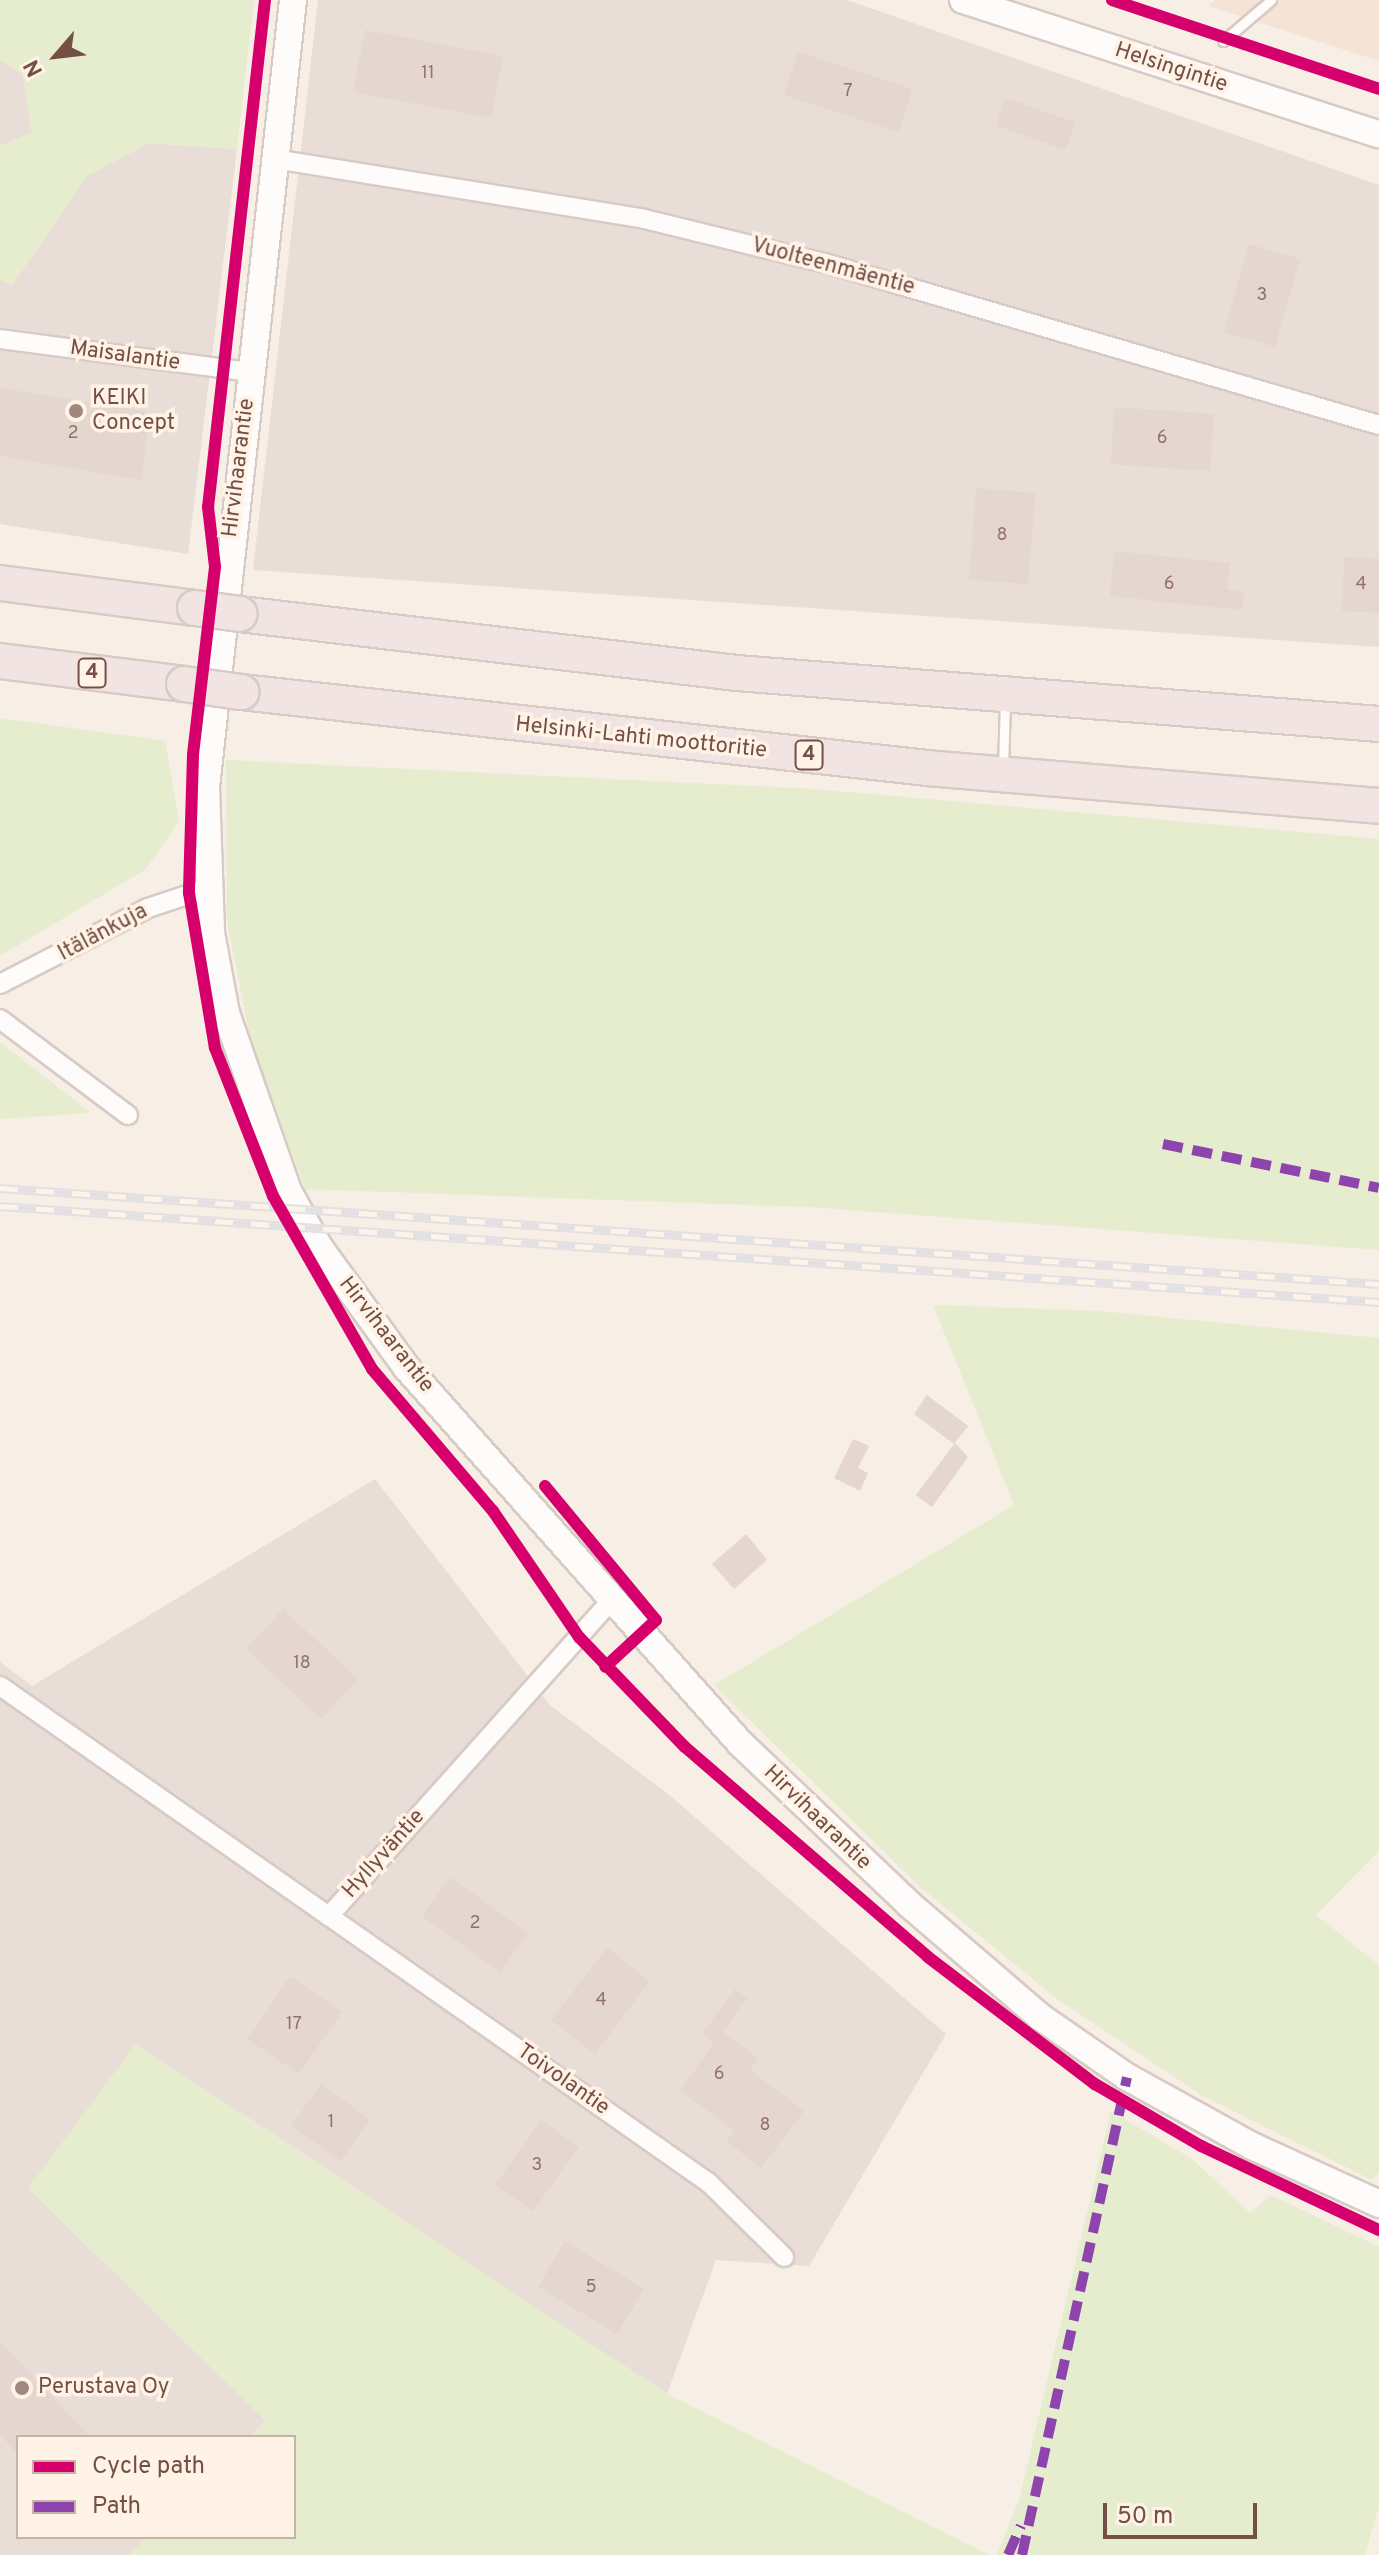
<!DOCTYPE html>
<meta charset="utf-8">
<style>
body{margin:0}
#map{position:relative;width:1379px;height:2555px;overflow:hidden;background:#f7eee5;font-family:Overpass,sans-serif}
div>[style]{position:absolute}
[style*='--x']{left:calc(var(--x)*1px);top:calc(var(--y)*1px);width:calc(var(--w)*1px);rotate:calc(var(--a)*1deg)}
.residential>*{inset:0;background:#f5e3d6}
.industrial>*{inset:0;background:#e9ddd7}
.green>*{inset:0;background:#e5edce}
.building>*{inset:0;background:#e5d6cf}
.roads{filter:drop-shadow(2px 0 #d8cac4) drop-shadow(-2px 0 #d8cac4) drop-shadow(0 2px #d8cac4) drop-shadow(0 -2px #d8cac4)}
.lane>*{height:9px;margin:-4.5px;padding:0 4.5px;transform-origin:4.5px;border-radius:4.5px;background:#fefcfb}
.street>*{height:18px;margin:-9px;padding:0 9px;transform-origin:9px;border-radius:9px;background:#fefcfb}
.secondary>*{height:26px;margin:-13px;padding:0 13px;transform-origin:13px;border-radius:13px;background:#fefcfb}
.highway>*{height:34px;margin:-17px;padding:0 17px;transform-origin:17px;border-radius:17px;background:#f1e4e2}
.rail>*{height:9px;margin-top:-4.5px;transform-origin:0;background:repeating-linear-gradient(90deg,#fff2e6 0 18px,#e3e0e3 0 36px);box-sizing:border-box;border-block:2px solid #e3e0e3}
.bridges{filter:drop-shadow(2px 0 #d8cbc6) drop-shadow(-2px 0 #d8cbc6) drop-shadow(0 2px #d8cbc6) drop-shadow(0 -2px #d8cbc6)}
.highway-bridge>*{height:34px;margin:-17px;padding:0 17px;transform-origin:17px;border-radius:17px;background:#f1e4e2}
.quiet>*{height:10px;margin-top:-5px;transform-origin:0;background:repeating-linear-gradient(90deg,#8e44ad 0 20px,transparent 0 30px)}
.cycleway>*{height:12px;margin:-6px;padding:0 6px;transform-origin:6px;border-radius:6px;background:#d6006c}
.dots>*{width:22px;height:22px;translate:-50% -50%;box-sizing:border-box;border:4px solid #fff2e6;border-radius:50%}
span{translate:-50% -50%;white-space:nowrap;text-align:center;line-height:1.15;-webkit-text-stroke:7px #fff2e6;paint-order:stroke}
.number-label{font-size:18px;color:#927268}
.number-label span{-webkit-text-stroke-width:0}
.shield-label span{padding:2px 6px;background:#fff2e6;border:2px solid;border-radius:6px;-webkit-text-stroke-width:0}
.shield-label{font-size:20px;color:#754f44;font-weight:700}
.street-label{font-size:22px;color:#754f44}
.poi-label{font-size:22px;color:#754f44}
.left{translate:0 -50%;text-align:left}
.legend{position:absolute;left:16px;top:2435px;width:280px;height:104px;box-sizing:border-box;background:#fff2e6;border:2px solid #c8b1a5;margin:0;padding:10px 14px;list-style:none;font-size:24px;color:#754f44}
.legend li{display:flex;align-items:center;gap:16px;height:40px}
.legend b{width:40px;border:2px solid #c8b1a5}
.north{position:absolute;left:16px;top:16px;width:80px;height:80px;-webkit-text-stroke:6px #fff2e6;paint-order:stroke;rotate:242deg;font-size:22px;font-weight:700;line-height:32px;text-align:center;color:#754f44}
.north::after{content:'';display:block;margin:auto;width:28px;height:36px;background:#754f44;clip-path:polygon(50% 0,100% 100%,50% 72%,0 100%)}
.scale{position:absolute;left:1103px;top:2503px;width:154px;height:36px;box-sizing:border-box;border:4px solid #754f44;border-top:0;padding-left:10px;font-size:24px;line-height:28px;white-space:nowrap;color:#754f44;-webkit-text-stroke:6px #fff2e6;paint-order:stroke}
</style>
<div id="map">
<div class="residential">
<div style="clip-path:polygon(1215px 0,1379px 0,1379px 61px,1209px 6px)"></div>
</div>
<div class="industrial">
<div style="clip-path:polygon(318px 0,847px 0,1379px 185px,1379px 647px,253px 570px)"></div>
<div style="clip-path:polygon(0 60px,22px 72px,32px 133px,0 146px)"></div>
<div style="clip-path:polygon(149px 143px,237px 149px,188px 554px,0 524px,0 280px,12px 285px,88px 175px)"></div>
<div style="clip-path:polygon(375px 1479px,550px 1705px,668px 1794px,946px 2034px,809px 2266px,716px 2260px,667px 2394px,136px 2044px,29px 2189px,266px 2421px,250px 2437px,18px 2437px,18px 2537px,148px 2537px,129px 2555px,0 2555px,0 1662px,32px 1686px)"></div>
</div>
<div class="green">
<div style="clip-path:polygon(0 0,254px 0,237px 149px,149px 143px,88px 175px,12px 285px,0 280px,0 146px,32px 132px,22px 73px,0 60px)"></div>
<div style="clip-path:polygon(0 718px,165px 741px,179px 821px,146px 869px,0 956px)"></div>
<div style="clip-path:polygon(226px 760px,814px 789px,1379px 839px,1379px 1250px,809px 1207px,305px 1189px,251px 1042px,227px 921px)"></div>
<div style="clip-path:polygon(0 1042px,91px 1113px,0 1119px)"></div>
<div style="clip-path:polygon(933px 1305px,1100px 1311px,1379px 1338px,1379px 1851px,1316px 1915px,1379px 1965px,1379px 2172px,1372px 2180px,1203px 2096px,1056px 1998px,919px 1886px,714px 1685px,1014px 1505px)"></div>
<div style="clip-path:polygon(136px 2044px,667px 2394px,989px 2555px,129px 2555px,148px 2537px,294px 2537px,294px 2437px,250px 2437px,266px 2421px,28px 2188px)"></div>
<div style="clip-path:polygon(1111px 2111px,1192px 2159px,1250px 2213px,1271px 2195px,1379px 2247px,1379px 2505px,1365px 2555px,997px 2555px,1019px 2500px)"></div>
</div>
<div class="building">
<div style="clip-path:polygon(365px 30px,503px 56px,491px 118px,353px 92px)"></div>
<div style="clip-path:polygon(798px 52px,912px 89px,899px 132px,784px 95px)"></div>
<div style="clip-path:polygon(1006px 98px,1076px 123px,1065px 150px,996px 125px)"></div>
<div style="clip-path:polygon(1249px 244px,1300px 259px,1275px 347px,1224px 332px)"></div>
<div style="clip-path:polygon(0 388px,149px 412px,142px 480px,0 456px)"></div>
<div style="clip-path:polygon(1114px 407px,1214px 414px,1210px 471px,1111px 464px)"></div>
<div style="clip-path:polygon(976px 488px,1035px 493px,1028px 584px,969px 580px)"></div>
<div style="clip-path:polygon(1114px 551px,1230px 563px,1227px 590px,1244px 592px,1242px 610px,1110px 596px)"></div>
<div style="clip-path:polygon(1344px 557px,1379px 559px,1379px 613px,1342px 611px)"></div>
<div style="clip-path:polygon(927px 1395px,968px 1426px,954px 1444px,914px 1414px)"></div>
<div style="clip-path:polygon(853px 1439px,869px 1446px,858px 1468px,868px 1473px,860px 1491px,834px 1478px)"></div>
<div style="clip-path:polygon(955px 1443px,968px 1457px,932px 1507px,916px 1495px)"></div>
<div style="clip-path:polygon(746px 1534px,767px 1560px,734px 1589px,712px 1564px)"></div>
<div style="clip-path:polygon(283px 1609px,358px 1679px,321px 1719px,246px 1649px)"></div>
<div style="clip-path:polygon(450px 1877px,528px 1933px,500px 1972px,422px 1916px)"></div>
<div style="clip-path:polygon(607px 1948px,650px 1981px,595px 2054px,551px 2020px)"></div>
<div style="clip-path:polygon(290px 1976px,342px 2012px,299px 2074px,247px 2039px)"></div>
<div style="clip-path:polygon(735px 1989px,747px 1998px,723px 2032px,758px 2058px,750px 2070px,804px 2111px,761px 2168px,726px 2141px,734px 2130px,680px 2091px,714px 2043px,702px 2034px)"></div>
<div style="clip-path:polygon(321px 2084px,370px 2120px,341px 2161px,291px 2126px)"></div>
<div style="clip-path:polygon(541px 2120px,579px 2147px,533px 2211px,495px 2185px)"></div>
<div style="clip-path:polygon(565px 2241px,644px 2289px,617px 2334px,538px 2287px)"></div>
<div style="clip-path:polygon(0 2341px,90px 2437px,18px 2437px,18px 2454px,0 2435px)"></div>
</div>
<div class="roads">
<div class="lane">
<div style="--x:1223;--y:41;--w:63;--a:-40.5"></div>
<div style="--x:1003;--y:768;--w:69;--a:-88.3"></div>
</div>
<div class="street">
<div style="--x:275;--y:159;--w:374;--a:9.2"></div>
<div style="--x:644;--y:219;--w:186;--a:13.7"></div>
<div style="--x:825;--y:263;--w:577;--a:16.3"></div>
<div style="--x:0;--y:339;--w:252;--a:7.5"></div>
<div style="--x:0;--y:984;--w:166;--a:-27.2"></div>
<div style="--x:148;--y:908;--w:63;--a:-18.4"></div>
<div style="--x:0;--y:1019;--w:160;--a:36.9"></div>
<div style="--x:0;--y:1686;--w:401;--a:35"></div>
<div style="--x:329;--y:1916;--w:423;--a:-48.2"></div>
<div style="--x:329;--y:1916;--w:463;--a:35.1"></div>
<div style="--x:708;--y:2182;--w:107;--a:44.6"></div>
</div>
<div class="secondary">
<div style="--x:293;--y:0;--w:792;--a:96.31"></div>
<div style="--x:206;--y:787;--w:146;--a:88"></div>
<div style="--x:211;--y:933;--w:81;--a:79.4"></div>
<div style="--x:226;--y:1013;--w:188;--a:70.8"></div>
<div style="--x:288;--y:1191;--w:64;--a:61"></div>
<div style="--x:319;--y:1247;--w:150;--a:54"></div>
<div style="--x:407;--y:1368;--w:503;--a:48.39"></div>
<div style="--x:741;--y:1744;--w:232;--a:43.6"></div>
<div style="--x:909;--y:1904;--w:172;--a:40.7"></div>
<div style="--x:1039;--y:2016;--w:107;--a:34.7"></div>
<div style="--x:1127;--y:2077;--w:143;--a:28.9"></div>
<div style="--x:1252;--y:2146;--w:140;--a:24.5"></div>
<div style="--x:963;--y:0;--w:437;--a:17.9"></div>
</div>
<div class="highway">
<div style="--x:0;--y:583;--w:197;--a:7.3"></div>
<div style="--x:240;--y:614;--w:500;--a:6.77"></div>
<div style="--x:737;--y:673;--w:644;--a:4.54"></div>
<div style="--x:0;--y:661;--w:185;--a:7.1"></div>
<div style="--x:241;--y:692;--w:690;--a:6.32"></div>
<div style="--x:927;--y:768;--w:454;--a:4.8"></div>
</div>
</div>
<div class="rail">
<div style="--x:0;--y:1188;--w:1382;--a:3.98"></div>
<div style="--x:0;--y:1206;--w:1382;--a:3.98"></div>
</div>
<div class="bridges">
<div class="highway-bridge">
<div style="--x:195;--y:608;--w:45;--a:7.6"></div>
<div style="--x:184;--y:684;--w:58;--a:8"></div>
</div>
</div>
<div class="quiet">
<div style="--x:1163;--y:1144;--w:220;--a:11.5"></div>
<div style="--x:1008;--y:2555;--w:32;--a:-66"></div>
<div style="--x:1022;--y:2555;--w:489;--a:-77.6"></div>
</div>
<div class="cycleway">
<div style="--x:265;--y:0;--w:510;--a:96.41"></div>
<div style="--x:208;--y:507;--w:60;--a:83.3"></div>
<div style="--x:215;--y:567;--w:189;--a:96.7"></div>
<div style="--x:193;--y:755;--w:138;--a:91.7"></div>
<div style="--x:189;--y:893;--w:157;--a:80.5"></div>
<div style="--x:215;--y:1048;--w:159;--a:68.6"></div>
<div style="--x:273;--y:1196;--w:199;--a:60.2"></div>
<div style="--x:372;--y:1369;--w:187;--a:49.6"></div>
<div style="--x:493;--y:1511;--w:153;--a:55.7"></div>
<div style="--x:579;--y:1637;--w:153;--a:46.1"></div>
<div style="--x:685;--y:1747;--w:321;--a:40.8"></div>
<div style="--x:928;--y:1957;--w:210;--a:37.3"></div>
<div style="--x:1095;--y:2084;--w:123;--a:30.3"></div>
<div style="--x:1201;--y:2146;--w:197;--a:25.3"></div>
<div style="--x:1112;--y:0;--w:281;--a:18.4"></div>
<div style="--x:545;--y:1486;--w:174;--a:50.4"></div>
<div style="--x:656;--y:1620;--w:69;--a:137.3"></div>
</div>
<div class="dots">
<div style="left:76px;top:411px;background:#a2877c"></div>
<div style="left:22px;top:2388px;background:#a2877c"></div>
</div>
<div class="number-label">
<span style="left:428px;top:74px">11</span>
<span style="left:848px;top:92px">7</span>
<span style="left:1262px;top:296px">3</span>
<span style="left:73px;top:434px">2</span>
<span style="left:1162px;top:439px">6</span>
<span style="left:1002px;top:536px">8</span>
<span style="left:1169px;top:585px">6</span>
<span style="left:1361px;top:585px">4</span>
<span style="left:302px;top:1664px">18</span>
<span style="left:475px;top:1924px">2</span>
<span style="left:601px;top:2001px">4</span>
<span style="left:294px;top:2025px">17</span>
<span style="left:719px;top:2075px">6</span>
<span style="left:331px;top:2123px">1</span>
<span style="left:765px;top:2126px">8</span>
<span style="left:537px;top:2166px">3</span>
<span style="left:591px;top:2288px">5</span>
</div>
<div class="shield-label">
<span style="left:92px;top:673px">4</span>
<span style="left:809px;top:755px">4</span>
</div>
<div class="street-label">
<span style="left:1171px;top:68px;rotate:18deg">Helsingintie</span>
<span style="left:833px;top:267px;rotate:15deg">Vuolteenmäentie</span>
<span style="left:125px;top:356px;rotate:8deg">Maisalantie</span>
<span style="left:239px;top:468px;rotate:-83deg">Hirvihaarantie</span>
<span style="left:641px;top:738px;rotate:6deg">Helsinki-Lahti moottoritie</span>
<span style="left:103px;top:933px;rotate:-28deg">Itälänkuja</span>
<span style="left:386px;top:1335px;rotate:52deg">Hirvihaarantie</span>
<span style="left:817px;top:1818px;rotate:44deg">Hirvihaarantie</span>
<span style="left:384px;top:1854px;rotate:-48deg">Hyllyväntie</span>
<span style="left:563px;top:2080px;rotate:35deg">Toivolantie</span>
</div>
<div class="poi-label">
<span class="left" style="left:92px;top:411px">KEIKI<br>Concept</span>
<span class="left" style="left:38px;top:2388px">Perustava Oy</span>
</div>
<ul class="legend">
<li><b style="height:10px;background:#d6006c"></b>Cycle path</li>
<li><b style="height:10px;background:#8e44ad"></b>Path</li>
</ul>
<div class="north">N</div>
<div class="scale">50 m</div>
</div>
